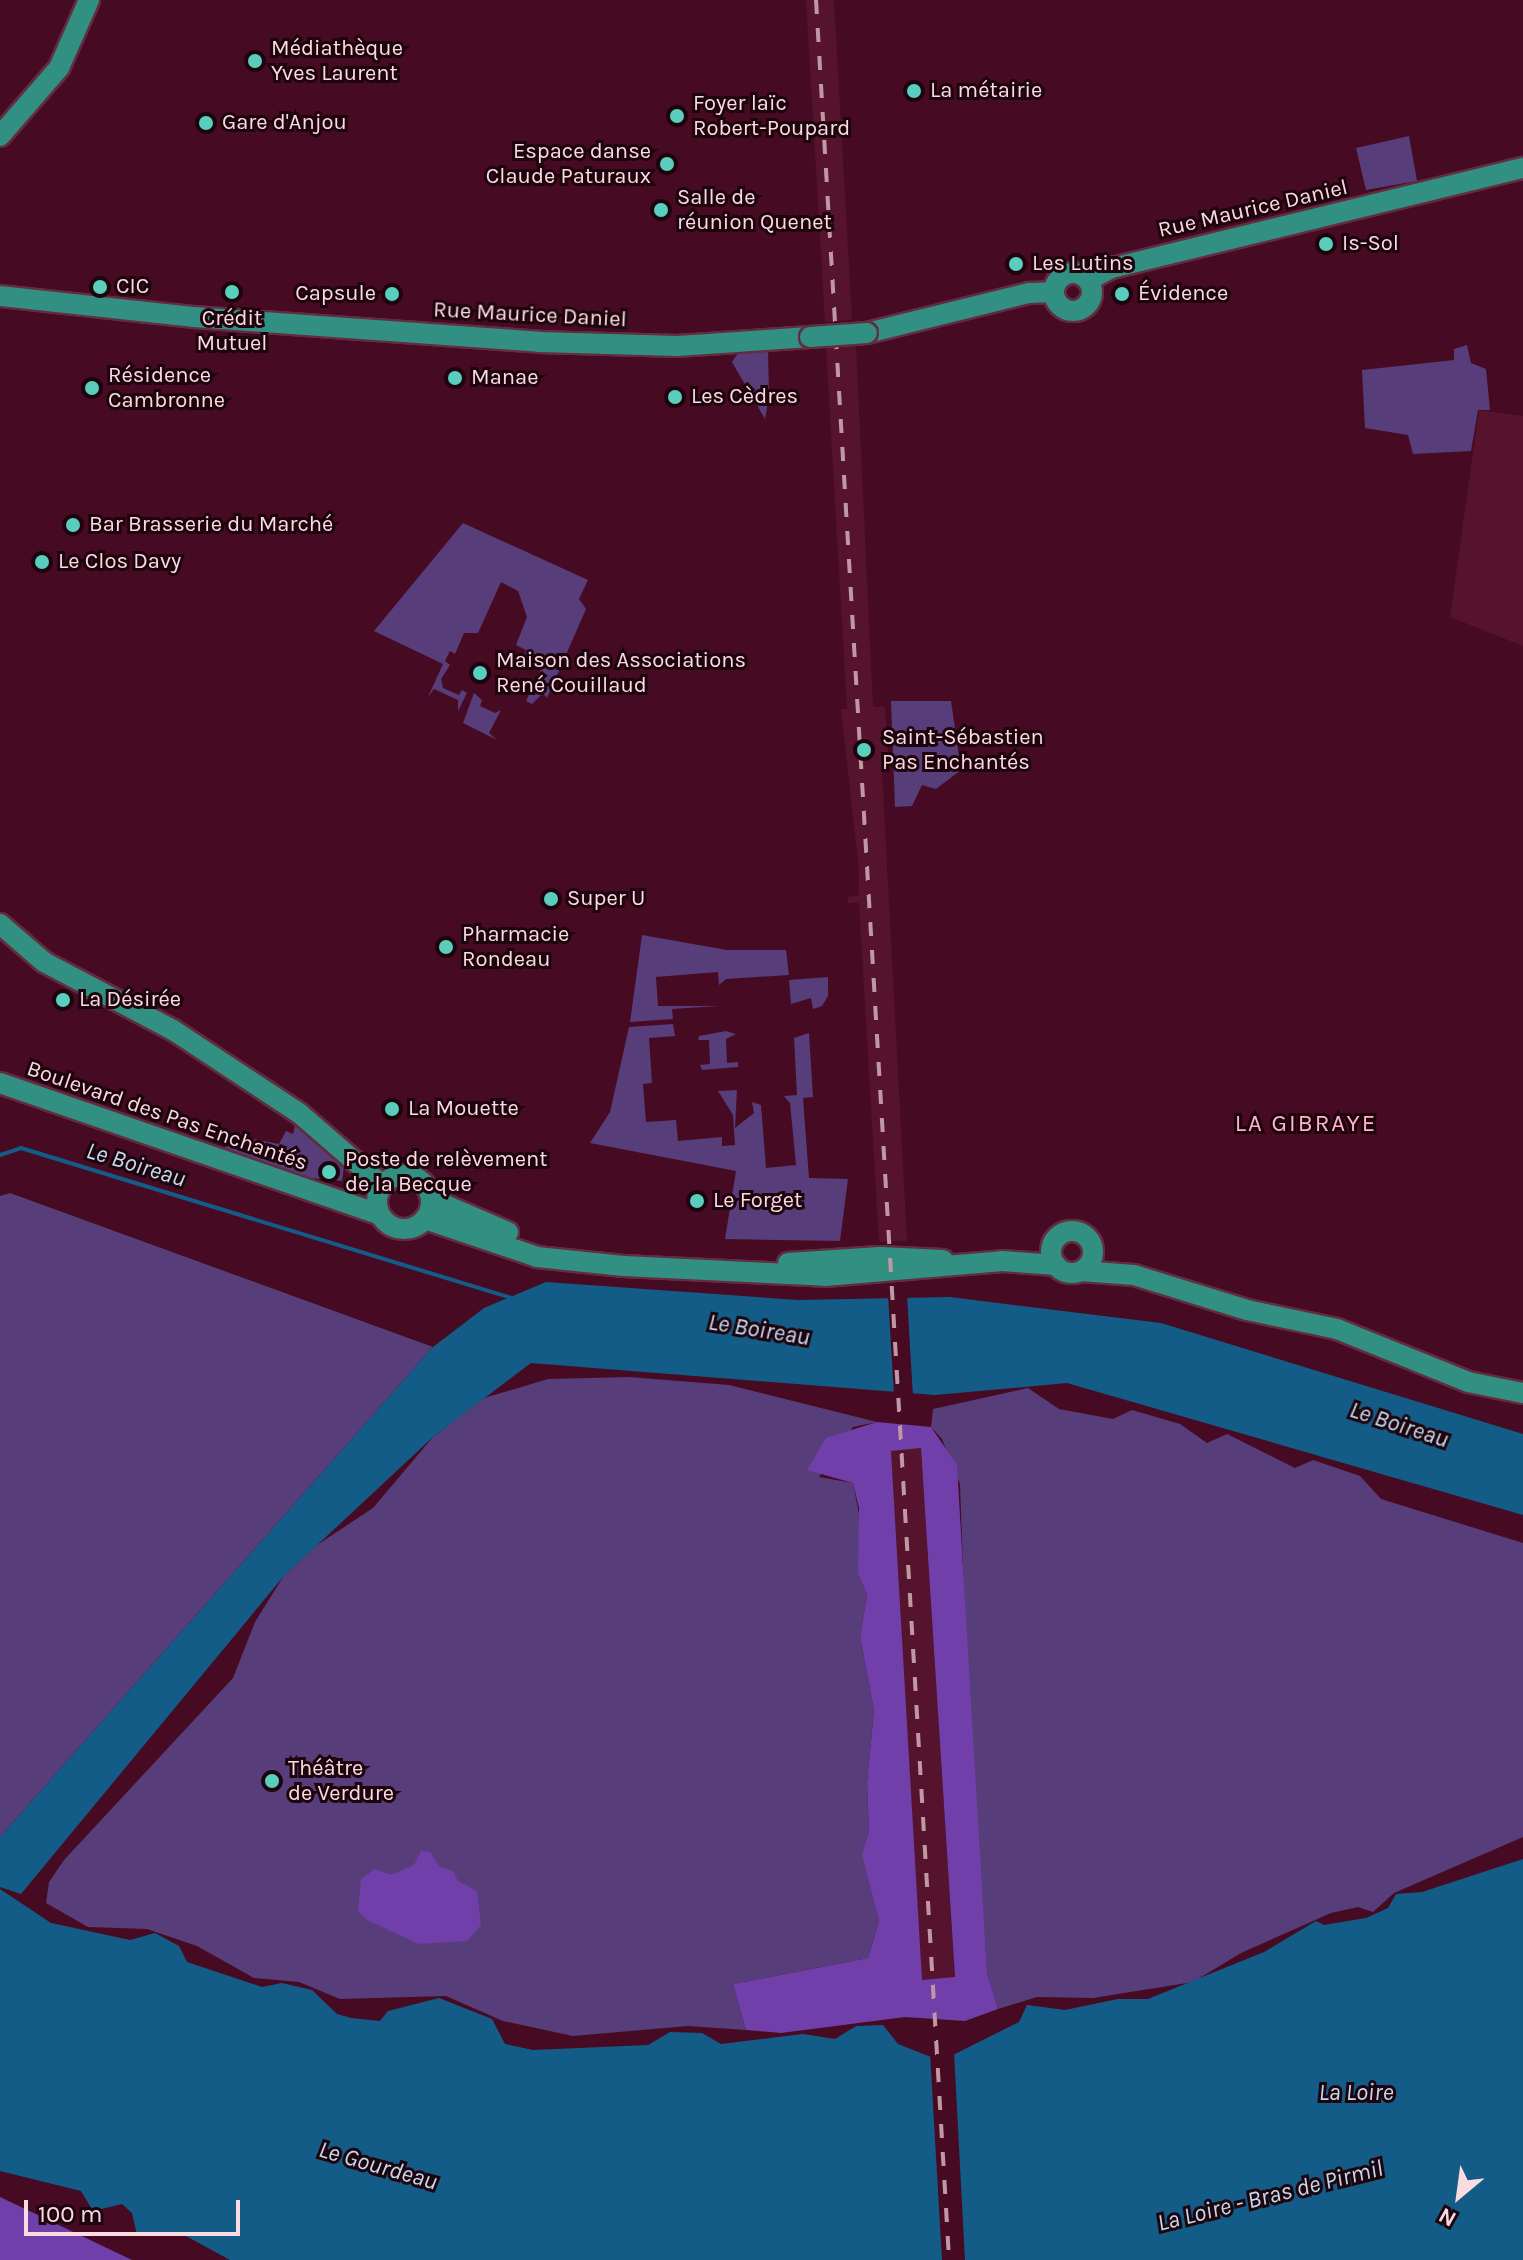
<!DOCTYPE html>
<meta charset="utf-8">
<style>
body{margin:0}
#map{position:relative;width:1523px;height:2260px;overflow:hidden;background:#460b22;font-family:Karla,sans-serif}
div>[style]{position:absolute}
.built>*{inset:0;background:#55132d}
.green>*{inset:0;background:#573d79}
.forest>*{inset:0;background:#713fa9}
.water>*{inset:0;background:#145c88}
.pier>*{inset:0;background:#460b22}
.stream>*{height:4px;margin:-2px;padding:0 2px;transform-origin:2px;border-radius:2px;background:#145c88}
.roads{filter:drop-shadow(2px 0 #632c41) drop-shadow(-2px 0 #632c41) drop-shadow(0 2px #632c41) drop-shadow(0 -2px #632c41)}
.secondary>*{height:20px;margin:-10px;padding:0 10px;transform-origin:10px;border-radius:10px;background:#329082}
.secondary>.ring{margin:-10px;padding:0;box-sizing:content-box;background:none;border:20px solid #329082;border-radius:50%}
.rail>*{height:4px;margin-top:-2px;transform-origin:0;background:repeating-linear-gradient(90deg,#c098a4 0 14px,transparent 0 28px)}
.bridges{filter:drop-shadow(2px 0 #632c41) drop-shadow(-2px 0 #632c41) drop-shadow(0 2px #632c41) drop-shadow(0 -2px #632c41)}
.secondary-bridge>*{height:20px;margin:-10px;padding:0 10px;transform-origin:10px;border-radius:10px;background:#329082}
.dots>*{width:22px;height:22px;translate:-50% -50%;box-sizing:border-box;border:4px solid #1e050d;border-radius:50%}
span{translate:-50% -50%;white-space:nowrap;text-align:center;line-height:1.15;-webkit-text-stroke:6px #1e050d;paint-order:stroke}
.poi-label{font-size:22px;color:#fadbe2}
.left{translate:0 -50%;text-align:left}
.right{translate:-100% -50%;text-align:right}
.street-label{font-size:22px;color:#fadbe2}
.neighbourhood-label{font-size:24px;color:#feb3c6;letter-spacing:2px}
.water-label{font-size:24px;color:#c2dbef;font-style:italic}
.north{position:absolute;left:1419px;top:2156px;width:80px;height:80px;-webkit-text-stroke:6px #1e050d;paint-order:stroke;rotate:209deg;font-size:22px;font-weight:700;line-height:32px;text-align:center;color:#fadbe2}
.north::after{content:'';display:block;margin:auto;width:28px;height:36px;background:#fadbe2;clip-path:polygon(50% 0,100% 100%,50% 72%,0 100%)}
.scale{position:absolute;left:24px;top:2200px;width:216px;height:36px;box-sizing:border-box;border:4px solid #fadbe2;border-top:0;padding-left:10px;font-size:24px;line-height:28px;white-space:nowrap;color:#fadbe2;-webkit-text-stroke:6px #1e050d;paint-order:stroke}
</style>
<div id="map">
<div class="built">
<i style="clip-path:polygon(806px 0,834px 0,852px 320px,825px 322px)"></i>
<i style="clip-path:polygon(856px 346px,873px 707px,885px 707px,888px 752px,881px 753px,907px 1241px,879px 1242px,859px 903px,848px 903px,848px 897px,859px 895px,859px 870px,841px 709px,847px 709px,826px 347px)"></i>
<i style="clip-path:polygon(1479px 410px,1523px 416px,1523px 646px,1450px 617px)"></i>
<i style="clip-path:polygon(921px 1448px,955px 1978px,921px 1980px,891px 1450px)"></i>
</div>
<div class="green">
<i style="clip-path:polygon(1409px 136px,1417px 181px,1366px 190px,1356px 148px)"></i>
<i style="clip-path:polygon(1467px 345px,1471px 363px,1486px 369px,1490px 410px,1478px 410px,1471px 451px,1413px 454px,1408px 435px,1365px 428px,1362px 370px,1454px 360px,1454px 349px)"></i>
<i style="clip-path:polygon(768px 348px,769px 396px,765px 419px,732px 362px,740px 350px)"></i>
<i style="clip-path:polygon(463px 523px,588px 580px,579px 599px,586px 609px,547px 698px,543px 693px,532px 704px,526px 701px,544px 663px,524px 656px,526px 650px,516px 645px,527px 617px,518px 591px,501px 582px,478px 633px,464px 633px,455px 654px,450px 651px,445px 661px,450px 665px,441px 679px,443px 688px,459px 695px,462px 690px,467px 693px,458px 711px,458px 700px,434px 689px,428px 697px,443px 664px,374px 631px)"></i>
<i style="clip-path:polygon(474px 693px,482px 700px,480px 706px,495px 713px,501px 710px,489px 733px,497px 740px,463px 723px)"></i>
<i style="clip-path:polygon(891px 701px,951px 701px,961px 770px,936px 789px,922px 785px,912px 806px,895px 807px)"></i>
<i style="clip-path:polygon(642px 935px,727px 950px,786px 950px,789px 975px,726px 979px,719px 985px,718px 972px,656px 977px,658px 1006px,719px 1006px,672px 1009px,673px 1019px,630px 1022px)"></i>
<i style="clip-path:polygon(828px 977px,828px 996px,822px 1006px,813px 1009px,811px 998px,791px 1004px,789px 980px)"></i>
<i style="clip-path:polygon(673px 1024px,675px 1036px,649px 1038px,652px 1083px,643px 1084px,646px 1122px,676px 1120px,678px 1141px,722px 1137px,722px 1146px,735px 1145px,733px 1115px,718px 1091px,737px 1090px,735px 1128px,754px 1113px,752px 1102px,761px 1105px,766px 1168px,796px 1165px,790px 1103px,784px 1096px,797px 1095px,794px 1038px,809px 1033px,813px 1097px,803px 1098px,809px 1178px,848px 1179px,840px 1241px,725px 1239px,736px 1171px,590px 1143px,610px 1112px,629px 1027px)"></i>
<i style="clip-path:polygon(726px 1031px,736px 1034px,726px 1039px,727px 1063px,738px 1062px,738px 1067px,702px 1070px,700px 1065px,710px 1064px,709px 1040px,698px 1040px,699px 1036px)"></i>
<i style="clip-path:polygon(296px 1121px,345px 1160px,342px 1181px,300px 1177px,225px 1149px,229px 1134px,279px 1144px,286px 1131px,293px 1134px)"></i>
<i style="clip-path:polygon(10px 1193px,433px 1347px,0 1837px,0 1196px)"></i>
<i style="clip-path:polygon(629px 1377px,729px 1385px,877px 1422px,853px 1427px,819px 1477px,853px 1483px,863px 1535px,858px 1574px,867px 1595px,860px 1637px,874px 1710px,867px 1783px,869px 1832px,863px 1854px,879px 1921px,868px 1958px,733px 1984px,746px 2030px,688px 2026px,573px 2036px,503px 2021px,446px 1996px,340px 1999px,299px 1982px,254px 1978px,197px 1946px,147px 1929px,88px 1927px,46px 1903px,49px 1882px,64px 1860px,233px 1678px,255px 1622px,283px 1577px,317px 1545px,373px 1508px,433px 1437px,484px 1398px,548px 1379px)"></i>
<i style="clip-path:polygon(1028px 1388px,1059px 1409px,1113px 1419px,1132px 1410px,1180px 1424px,1207px 1443px,1227px 1434px,1295px 1468px,1313px 1460px,1360px 1476px,1381px 1499px,1523px 1543px,1523px 1837px,1394px 1893px,1373px 1912px,1358px 1907px,1331px 1913px,1241px 1953px,1193px 1982px,1093px 1998px,1037px 1997px,998px 2009px,987px 1973px,968px 1704px,960px 1484px,942px 1439px,931px 1427px,933px 1409px)"></i>
</div>
<div class="forest">
<i style="clip-path:polygon(evenodd,877px 1422px,931px 1427px,957px 1465px,987px 1973px,998px 2009px,965px 2021px,905px 2017px,781px 2033px,746px 2030px,733px 1984px,868px 1958px,879px 1921px,862px 1854px,869px 1832px,867px 1783px,874px 1710px,860px 1637px,867px 1595px,858px 1574px,859px 1508px,853px 1483px,807px 1470px,826px 1438px,877px 1422px,921px 1448px,955px 1977px,922px 1980px,891px 1451px,921px 1448px)"></i>
<i style="clip-path:polygon(421px 1851px,430px 1852px,440px 1867px,453px 1871px,458px 1881px,477px 1891px,481px 1925px,467px 1941px,419px 1944px,367px 1920px,358px 1911px,361px 1879px,375px 1869px,391px 1875px,414px 1865px)"></i>
<i style="clip-path:polygon(0 2197px,132px 2260px,0 2260px)"></i>
</div>
<div class="water">
<i style="clip-path:polygon(546px 1282px,798px 1300px,950px 1297px,1161px 1323px,1523px 1434px,1523px 1515px,1067px 1383px,935px 1395px,531px 1363px,433px 1437px,283px 1577px,21px 1894px,0 1887px,0 1837px,433px 1347px,484px 1308px)"></i>
<i style="clip-path:polygon(1523px 1859px,1523px 2260px,230px 2260px,186px 2236px,137px 2235px,132px 2213px,122px 2204px,93px 2211px,81px 2191px,0 2171px,0 1889px,51px 1923px,130px 1940px,155px 1933px,179px 1946px,187px 1962px,262px 1987px,282px 1983px,312px 1990px,337px 2014px,351px 2018px,380px 2021px,388px 2011px,439px 1998px,492px 2019px,505px 2044px,533px 2050px,648px 2045px,670px 2032px,702px 2033px,721px 2044px,803px 2034px,835px 2039px,856px 2026px,883px 2025px,898px 2044px,941px 2061px,1019px 2022px,1027px 2005px,1065px 2010px,1118px 1999px,1148px 1999px,1264px 1952px,1316px 1921px,1324px 1925px,1366px 1918px,1388px 1908px,1396px 1894px,1422px 1892px)"></i>
</div>
<div class="pier">
<i style="clip-path:polygon(907px 1294px,913px 1397px,894px 1396px,888px 1295px)"></i>
<i style="clip-path:polygon(954px 2052px,965px 2260px,942px 2260px,930px 2053px,941px 2057px)"></i>
</div>
<div class="stream">
<i style="left:0;top:1155px;width:22px;rotate:-18deg"></i>
<i style="left:21px;top:1148px;width:517px;rotate:17deg"></i>
</div>
<div class="roads">
<div class="secondary">
<i style="left:0;top:136px;width:90px;rotate:-49.1deg"></i>
<i style="left:59px;top:68px;width:74px;rotate:-66.2deg"></i>
<i class="ring" style="left:1054px;top:273px;width:18px;height:18px"></i>
<i style="left:1089px;top:280px;width:26px;rotate:-28deg"></i>
<i style="left:1112px;top:268px;width:423px;rotate:-13.7deg"></i>
<i style="left:0;top:296px;width:195px;rotate:6.2deg"></i>
<i style="left:194px;top:317px;width:346px;rotate:4.1deg"></i>
<i style="left:539px;top:342px;width:139px;rotate:1.6deg"></i>
<i style="left:678px;top:346px;width:132px;rotate:-3.9deg"></i>
<i style="left:867px;top:333px;width:167px;rotate:-13.9deg"></i>
<i style="left:1029px;top:293px;width:25px;rotate:-2deg"></i>
<i style="left:0;top:924px;width:58px;rotate:40.8deg"></i>
<i style="left:44px;top:962px;width:146px;rotate:27.8deg"></i>
<i style="left:173px;top:1030px;width:151px;rotate:33.4deg"></i>
<i style="left:299px;top:1113px;width:110px;rotate:40.9deg"></i>
<i style="left:0;top:1083px;width:401px;rotate:19.1deg"></i>
<i class="ring" style="left:377px;top:1175px;width:34px;height:34px"></i>
<i style="left:431px;top:1199px;width:84px;rotate:23.2deg"></i>
<i style="left:425px;top:1219px;width:118px;rotate:18.7deg"></i>
<i style="left:537px;top:1257px;width:87px;rotate:5.9deg"></i>
<i style="left:624px;top:1266px;width:201px;rotate:2.8deg"></i>
<i style="left:825px;top:1276px;width:178px;rotate:-4.8deg"></i>
<i style="left:1002px;top:1261px;width:54px;rotate:4.2deg"></i>
<i class="ring" style="left:1051px;top:1231px;width:22px;height:22px"></i>
<i style="left:788px;top:1263px;width:92px;rotate:-3.7deg"></i>
<i style="left:880px;top:1257px;width:63px;rotate:2.7deg"></i>
<i style="left:1081px;top:1271px;width:53px;rotate:4.3deg"></i>
<i style="left:1134px;top:1275px;width:118px;rotate:17.2deg"></i>
<i style="left:1247px;top:1310px;width:92px;rotate:11.9deg"></i>
<i style="left:1337px;top:1329px;width:141px;rotate:22deg"></i>
<i style="left:1468px;top:1382px;width:56px;rotate:11.3deg"></i>
</div>
</div>
<div class="rail">
<i style="left:816px;top:0;width:2264px;rotate:86.63deg"></i>
</div>
<div class="bridges">
<div class="secondary-bridge">
<i style="left:810px;top:337px;width:57px;rotate:-4deg"></i>
</div>
</div>
<div class="dots">
<i style="left:255px;top:61px;background:#5acebd"></i>
<i style="left:914px;top:91px;background:#5acebd"></i>
<i style="left:677px;top:116px;background:#5acebd"></i>
<i style="left:206px;top:123px;background:#5acebd"></i>
<i style="left:667px;top:164px;background:#5acebd"></i>
<i style="left:661px;top:210px;background:#5acebd"></i>
<i style="left:1326px;top:244px;background:#5acebd"></i>
<i style="left:1016px;top:264px;background:#5acebd"></i>
<i style="left:100px;top:287px;background:#5acebd"></i>
<i style="left:232px;top:292px;background:#5acebd"></i>
<i style="left:392px;top:294px;background:#5acebd"></i>
<i style="left:1122px;top:294px;background:#5acebd"></i>
<i style="left:455px;top:378px;background:#5acebd"></i>
<i style="left:92px;top:388px;background:#5acebd"></i>
<i style="left:675px;top:397px;background:#5acebd"></i>
<i style="left:73px;top:525px;background:#5acebd"></i>
<i style="left:42px;top:562px;background:#5acebd"></i>
<i style="left:480px;top:673px;background:#5acebd"></i>
<i style="left:864px;top:750px;background:#5acebd"></i>
<i style="left:551px;top:899px;background:#5acebd"></i>
<i style="left:446px;top:947px;background:#5acebd"></i>
<i style="left:63px;top:1000px;background:#5acebd"></i>
<i style="left:392px;top:1109px;background:#5acebd"></i>
<i style="left:329px;top:1172px;background:#5acebd"></i>
<i style="left:697px;top:1201px;background:#5acebd"></i>
<i style="left:272px;top:1781px;background:#5acebd"></i>
</div>
<div class="poi-label">
<span class="left" style="left:271px;top:61px">Médiathèque<br>Yves Laurent</span>
<span class="left" style="left:930px;top:91px">La métairie</span>
<span class="left" style="left:693px;top:116px">Foyer laïc<br>Robert-Poupard</span>
<span class="left" style="left:222px;top:123px">Gare d'Anjou</span>
<span class="right" style="left:651px;top:164px">Espace danse<br>Claude Paturaux</span>
<span class="left" style="left:677px;top:210px">Salle de<br>réunion Quenet</span>
<span class="left" style="left:1342px;top:244px">Is-Sol</span>
<span class="left" style="left:1032px;top:264px">Les Lutins</span>
<span class="left" style="left:116px;top:287px">CIC</span>
<span class="right" style="left:376px;top:294px">Capsule</span>
<span class="left" style="left:1138px;top:294px">Évidence</span>
<span style="left:232px;top:331px">Crédit<br>Mutuel</span>
<span class="left" style="left:108px;top:388px">Résidence<br>Cambronne</span>
<span class="left" style="left:471px;top:378px">Manae</span>
<span class="left" style="left:691px;top:397px">Les Cèdres</span>
<span class="left" style="left:89px;top:525px">Bar Brasserie du Marché</span>
<span class="left" style="left:58px;top:562px">Le Clos Davy</span>
<span class="left" style="left:496px;top:673px">Maison des Associations<br>René Couillaud</span>
<span class="left" style="left:882px;top:750px">Saint-Sébastien<br>Pas Enchantés</span>
<span class="left" style="left:567px;top:899px">Super U</span>
<span class="left" style="left:462px;top:947px">Pharmacie<br>Rondeau</span>
<span class="left" style="left:79px;top:1000px">La Désirée</span>
<span class="left" style="left:408px;top:1109px">La Mouette</span>
<span class="left" style="left:345px;top:1172px">Poste de relèvement<br>de la Becque</span>
<span class="left" style="left:713px;top:1201px">Le Forget</span>
<span class="left" style="left:288px;top:1781px">Théâtre<br>de Verdure</span>
</div>
<div class="street-label">
<span style="left:1253px;top:209px;rotate:-13deg">Rue Maurice Daniel</span>
<span style="left:530px;top:315px;rotate:3deg">Rue Maurice Daniel</span>
<span style="left:167px;top:1116px;rotate:19deg">Boulevard des Pas Enchantés</span>
</div>
<div class="neighbourhood-label">
<span style="left:1306px;top:1124px">LA GIBRAYE</span>
</div>
<div class="water-label">
<span style="left:136px;top:1165px;rotate:17deg">Le Boireau</span>
<span style="left:759px;top:1330px;rotate:9deg">Le Boireau</span>
<span style="left:1399px;top:1425px;rotate:18deg">Le Boireau</span>
<span style="left:1356px;top:2093px">La Loire</span>
<span style="left:378px;top:2166px;rotate:16deg">Le Gourdeau</span>
<span style="left:1270px;top:2196px;rotate:-14deg">La Loire - Bras de Pirmil</span>
</div>
<div class="north">N</div>
<div class="scale">100 m</div>
</div>
